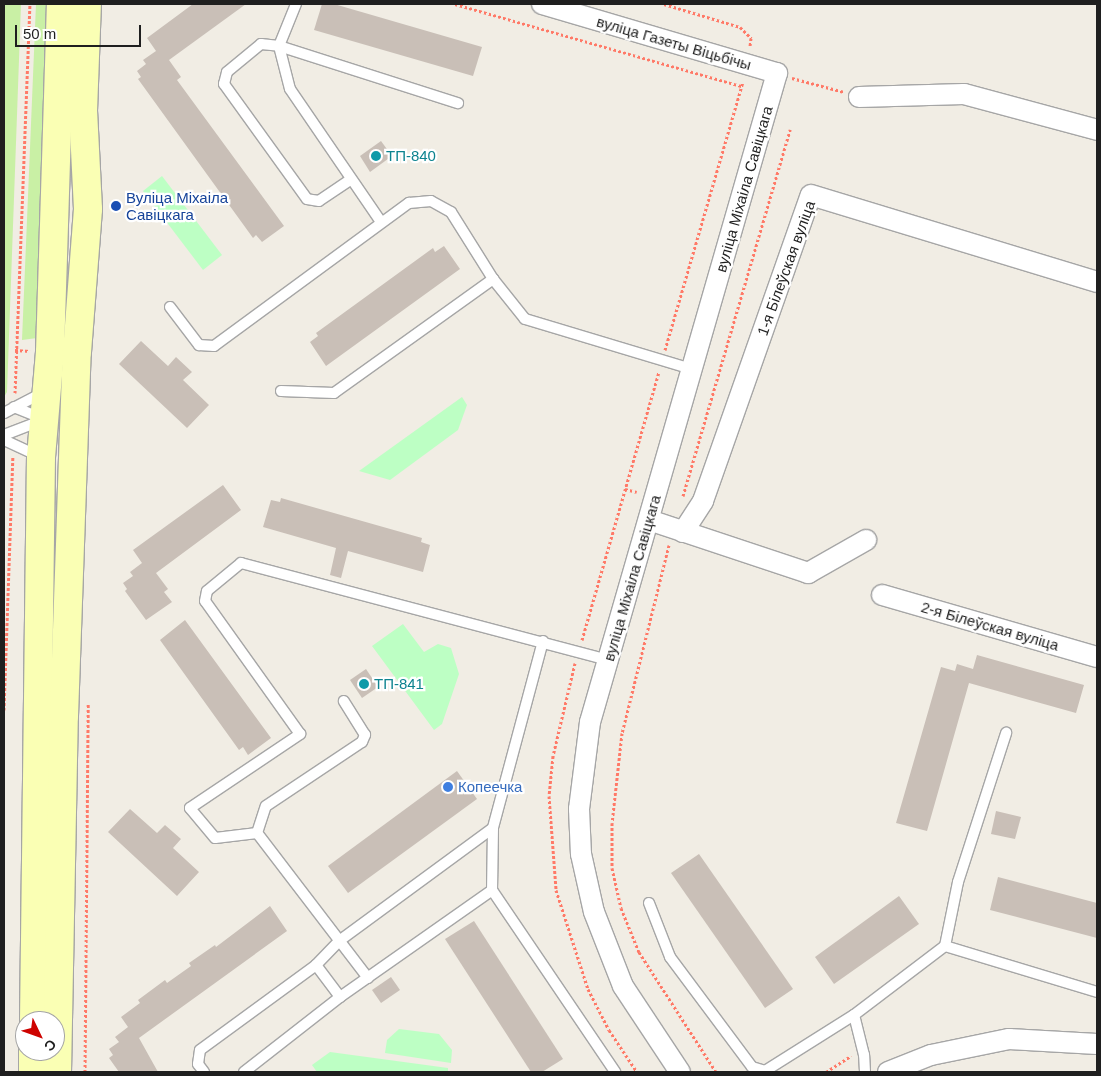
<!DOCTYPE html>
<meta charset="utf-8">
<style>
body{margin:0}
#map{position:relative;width:1101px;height:1076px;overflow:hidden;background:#f1ede4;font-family:Helvetica,sans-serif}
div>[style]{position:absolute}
.grass>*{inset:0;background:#c9f0a5}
.park>*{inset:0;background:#bdffc4}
.building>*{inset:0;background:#c9bfb7}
.path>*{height:3px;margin-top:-1.5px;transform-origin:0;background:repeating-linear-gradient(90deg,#ff7967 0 2.5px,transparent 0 5px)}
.roads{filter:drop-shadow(1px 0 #a6a6a6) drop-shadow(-1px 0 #a6a6a6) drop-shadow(0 1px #a6a6a6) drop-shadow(0 -1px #a6a6a6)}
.lane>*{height:10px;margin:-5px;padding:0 5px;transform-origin:5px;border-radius:5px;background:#fff}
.street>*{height:20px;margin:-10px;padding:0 10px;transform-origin:10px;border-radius:10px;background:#fff}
.secondary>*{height:28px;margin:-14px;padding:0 14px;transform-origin:14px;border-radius:14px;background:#faffb4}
.dots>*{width:14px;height:14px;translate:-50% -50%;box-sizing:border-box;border:2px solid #fff;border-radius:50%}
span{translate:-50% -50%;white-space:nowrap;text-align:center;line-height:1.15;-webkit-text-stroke:4.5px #fff;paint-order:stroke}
.street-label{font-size:15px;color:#1f1f1f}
.culture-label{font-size:15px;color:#0d838f}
.left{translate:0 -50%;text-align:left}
.transit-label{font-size:15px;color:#164399}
.shop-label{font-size:15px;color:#366cbe}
.frame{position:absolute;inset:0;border:5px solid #1f1f1f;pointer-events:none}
.north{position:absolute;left:15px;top:1011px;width:50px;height:50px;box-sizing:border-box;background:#fff;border:1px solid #a5a5a5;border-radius:50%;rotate:132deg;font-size:14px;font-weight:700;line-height:20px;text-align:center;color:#1f1f1f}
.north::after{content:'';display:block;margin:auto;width:18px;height:22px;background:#ce0300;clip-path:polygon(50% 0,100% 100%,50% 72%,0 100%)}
.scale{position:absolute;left:15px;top:25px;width:126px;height:22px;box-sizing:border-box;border:2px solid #1f1f1f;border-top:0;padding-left:6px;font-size:15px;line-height:18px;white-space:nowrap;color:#1f1f1f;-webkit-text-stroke:4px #fff;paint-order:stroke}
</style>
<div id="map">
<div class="grass">
<i style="clip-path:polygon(4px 4px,21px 4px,7px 392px,4px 397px)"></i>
<i style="clip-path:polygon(36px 4px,54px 4px,37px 338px,22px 340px)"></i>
</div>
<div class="park">
<i style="clip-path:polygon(162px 176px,222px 255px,203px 270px,143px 191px)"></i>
<i style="clip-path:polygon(462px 397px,467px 405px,458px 430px,390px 480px,359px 471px)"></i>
<i style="clip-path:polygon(403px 624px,424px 652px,438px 644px,451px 648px,459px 674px,442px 724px,434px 730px,372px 646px)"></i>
<i style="clip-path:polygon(399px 1029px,439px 1034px,452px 1050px,451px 1063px,385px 1053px,387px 1040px)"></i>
<i style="clip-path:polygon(330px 1052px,448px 1068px,448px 1072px,317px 1072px,312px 1065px)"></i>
</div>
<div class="building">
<i style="clip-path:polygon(193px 4px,246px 4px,169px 60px,181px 77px,177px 80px,284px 226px,262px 242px,256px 235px,253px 238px,138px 79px,141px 77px,137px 71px,146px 64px,143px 60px,156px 51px,147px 38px)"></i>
<i style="clip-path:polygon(322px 4px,334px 4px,482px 47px,473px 76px,314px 30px)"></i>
<i style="clip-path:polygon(381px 141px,392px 156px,370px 172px,360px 156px)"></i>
<i style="clip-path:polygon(444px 246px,460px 269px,326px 366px,310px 342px,318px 336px,316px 333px,433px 248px,435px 252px)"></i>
<i style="clip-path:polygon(141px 341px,168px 366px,176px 357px,192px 372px,183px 380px,209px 405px,187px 428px,119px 364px)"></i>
<i style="clip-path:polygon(223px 485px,241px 510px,156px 573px,168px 589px,164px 592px,172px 602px,146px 620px,125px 591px,127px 589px,123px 583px,133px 576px,130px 572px,142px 563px,133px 550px)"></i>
<i style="clip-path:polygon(281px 498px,422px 538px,421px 542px,430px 545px,423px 572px,348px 551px,341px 578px,330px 575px,336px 548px,263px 527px,271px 500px,280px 502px)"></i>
<i style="clip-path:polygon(185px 620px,271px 738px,248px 755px,243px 747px,239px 750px,160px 640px)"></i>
<i style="clip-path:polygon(977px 655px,1084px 685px,1076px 713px,969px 683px,927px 831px,896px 823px,941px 667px,955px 671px,957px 664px,973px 669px)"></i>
<i style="clip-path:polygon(366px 669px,378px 687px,362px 698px,350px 680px)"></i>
<i style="clip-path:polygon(457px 771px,477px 799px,348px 893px,328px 866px)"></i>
<i style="clip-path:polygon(130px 809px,157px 833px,165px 825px,181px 839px,173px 848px,199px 872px,177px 896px,108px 832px)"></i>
<i style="clip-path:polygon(996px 811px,1021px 817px,1015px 839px,991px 834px)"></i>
<i style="clip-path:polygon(699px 854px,793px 989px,765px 1008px,671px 873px)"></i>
<i style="clip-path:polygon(998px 877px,1097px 903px,1097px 938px,990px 910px)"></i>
<i style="clip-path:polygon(899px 896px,919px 924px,834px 984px,815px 957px)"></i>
<i style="clip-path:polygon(270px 906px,287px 931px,139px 1038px,158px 1072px,119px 1072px,109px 1058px,113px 1055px,109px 1049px,119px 1042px,115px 1037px,128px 1027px,121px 1017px,140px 1003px,138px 1000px,165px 980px,167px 983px,191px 966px,189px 963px,215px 945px,216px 947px)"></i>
<i style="clip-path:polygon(474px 921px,563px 1059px,542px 1072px,531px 1072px,445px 939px)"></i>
<i style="clip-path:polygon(391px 977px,400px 990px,381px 1003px,372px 990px)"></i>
</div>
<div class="path">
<i style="left:455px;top:4px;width:298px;rotate:16deg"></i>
<i style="left:664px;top:4px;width:79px;rotate:16.8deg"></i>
<i style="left:740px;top:27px;width:16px;rotate:45deg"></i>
<i style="left:751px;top:38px;width:8px;rotate:97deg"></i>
<i style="left:792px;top:78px;width:54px;rotate:15.1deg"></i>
<i style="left:15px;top:350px;width:15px;rotate:4deg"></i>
<i style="left:665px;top:350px;width:279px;rotate:-73.8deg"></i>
<i style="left:15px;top:393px;width:389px;rotate:-87.8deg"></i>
<i style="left:625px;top:489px;width:12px;rotate:14deg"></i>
<i style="left:683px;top:496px;width:382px;rotate:-73.7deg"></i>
<i style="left:669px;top:545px;width:194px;rotate:104deg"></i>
<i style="left:622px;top:733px;width:91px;rotate:96.3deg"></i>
<i style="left:612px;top:823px;width:45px;rotate:90deg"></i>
<i style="left:612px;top:868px;width:41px;rotate:77.3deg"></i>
<i style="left:621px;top:908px;width:48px;rotate:67.8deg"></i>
<i style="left:639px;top:952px;width:143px;rotate:57.3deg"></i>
<i style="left:582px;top:640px;width:279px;rotate:-74deg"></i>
<i style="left:575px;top:663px;width:96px;rotate:103.3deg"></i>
<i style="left:553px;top:756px;width:40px;rotate:95.7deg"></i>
<i style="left:549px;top:796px;width:94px;rotate:85.7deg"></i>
<i style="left:556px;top:890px;width:104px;rotate:72.1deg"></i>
<i style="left:588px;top:989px;width:46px;rotate:62.9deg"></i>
<i style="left:609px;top:1030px;width:50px;rotate:56.3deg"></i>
<i style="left:4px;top:710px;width:254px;rotate:-88deg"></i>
<i style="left:85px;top:1072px;width:368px;rotate:-89.5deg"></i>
<i style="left:826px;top:1072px;width:30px;rotate:-33deg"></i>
</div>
<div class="roads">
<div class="lane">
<i style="left:296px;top:4px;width:45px;rotate:112deg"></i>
<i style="left:279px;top:46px;width:44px;rotate:75.7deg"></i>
<i style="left:290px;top:89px;width:161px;rotate:55.6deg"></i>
<i style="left:350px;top:180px;width:37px;rotate:146deg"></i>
<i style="left:319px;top:201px;width:12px;rotate:-171deg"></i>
<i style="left:307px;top:199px;width:142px;rotate:-125.8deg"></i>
<i style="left:224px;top:84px;width:12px;rotate:-76deg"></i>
<i style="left:227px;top:72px;width:44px;rotate:-39.5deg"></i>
<i style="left:261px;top:44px;width:18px;rotate:6deg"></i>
<i style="left:279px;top:46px;width:188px;rotate:17.7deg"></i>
<i style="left:170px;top:307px;width:48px;rotate:52.7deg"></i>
<i style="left:199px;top:345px;width:15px;rotate:4deg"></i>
<i style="left:214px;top:346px;width:242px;rotate:-36.3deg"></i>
<i style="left:409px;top:203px;width:22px;rotate:-5deg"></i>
<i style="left:431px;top:201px;width:23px;rotate:29deg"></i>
<i style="left:451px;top:212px;width:79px;rotate:57.9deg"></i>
<i style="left:281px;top:391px;width:53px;rotate:2.2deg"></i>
<i style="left:334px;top:393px;width:196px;rotate:-35.6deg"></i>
<i style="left:493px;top:279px;width:51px;rotate:51.3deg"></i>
<i style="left:525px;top:319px;width:174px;rotate:16.7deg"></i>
<i style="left:14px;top:407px;width:31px;rotate:22deg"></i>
<i style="left:4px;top:413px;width:45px;rotate:-27.7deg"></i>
<i style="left:4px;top:435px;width:40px;rotate:-21deg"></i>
<i style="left:4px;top:440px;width:38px;rotate:25deg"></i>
<i style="left:543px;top:641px;width:194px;rotate:105deg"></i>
<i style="left:493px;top:828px;width:62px;rotate:90.9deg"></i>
<i style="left:492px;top:890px;width:220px;rotate:55.9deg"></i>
<i style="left:257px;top:833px;width:28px;rotate:-72deg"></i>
<i style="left:266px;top:806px;width:115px;rotate:-33.7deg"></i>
<i style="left:362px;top:742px;width:8px;rotate:-67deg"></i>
<i style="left:365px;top:735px;width:40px;rotate:-122deg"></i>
<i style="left:649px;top:903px;width:58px;rotate:68.7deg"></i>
<i style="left:670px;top:957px;width:137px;rotate:53.3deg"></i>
<i style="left:752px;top:1067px;width:14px;rotate:17deg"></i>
<i style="left:765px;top:1071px;width:105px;rotate:-32.2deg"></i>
<i style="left:945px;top:946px;width:159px;rotate:16.8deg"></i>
<i style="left:316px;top:965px;width:40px;rotate:53deg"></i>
<i style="left:368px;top:978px;width:183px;rotate:-127.4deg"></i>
<i style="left:257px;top:833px;width:42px;rotate:173.2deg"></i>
<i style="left:215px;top:838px;width:39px;rotate:-130deg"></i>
<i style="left:190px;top:808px;width:133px;rotate:-33.9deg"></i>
<i style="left:300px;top:734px;width:163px;rotate:-125.5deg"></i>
<i style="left:205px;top:601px;width:10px;rotate:-79deg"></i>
<i style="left:207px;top:591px;width:44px;rotate:-39.5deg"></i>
<i style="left:241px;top:563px;width:380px;rotate:14.8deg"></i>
<i style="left:204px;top:1072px;width:10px;rotate:-127deg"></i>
<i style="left:198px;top:1064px;width:14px;rotate:-82deg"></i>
<i style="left:200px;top:1050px;width:144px;rotate:-36.2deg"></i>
<i style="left:316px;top:965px;width:33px;rotate:-46deg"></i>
<i style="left:339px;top:941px;width:191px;rotate:-36.3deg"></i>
<i style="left:244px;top:1072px;width:122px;rotate:-38deg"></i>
<i style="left:340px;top:997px;width:186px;rotate:-35.1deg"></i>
<i style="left:865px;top:1072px;width:17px;rotate:-93deg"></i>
<i style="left:864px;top:1055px;width:41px;rotate:-104deg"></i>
<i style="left:854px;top:1015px;width:114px;rotate:-37.2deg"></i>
<i style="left:945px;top:946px;width:65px;rotate:-78.5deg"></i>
<i style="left:958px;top:882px;width:157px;rotate:-72.1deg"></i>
</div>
<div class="street">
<i style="left:542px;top:4px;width:245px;rotate:16.4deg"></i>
<i style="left:777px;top:73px;width:675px;rotate:106.07deg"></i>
<i style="left:590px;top:722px;width:88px;rotate:97.2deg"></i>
<i style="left:579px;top:809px;width:45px;rotate:87.5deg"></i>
<i style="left:581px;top:854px;width:59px;rotate:77.4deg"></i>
<i style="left:594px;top:912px;width:79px;rotate:68.6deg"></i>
<i style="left:623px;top:986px;width:103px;rotate:56.5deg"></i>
<i style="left:859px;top:97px;width:105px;rotate:-1.6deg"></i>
<i style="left:964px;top:94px;width:138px;rotate:15.1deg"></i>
<i style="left:649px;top:520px;width:168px;rotate:18.4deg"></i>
<i style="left:808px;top:573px;width:67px;rotate:-29.6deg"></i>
<i style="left:683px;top:532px;width:37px;rotate:-57deg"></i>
<i style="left:703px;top:501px;width:324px;rotate:-70.6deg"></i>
<i style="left:811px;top:195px;width:299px;rotate:16.9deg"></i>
<i style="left:882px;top:595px;width:224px;rotate:16.1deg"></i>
<i style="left:888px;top:1072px;width:46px;rotate:-21.6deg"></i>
<i style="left:931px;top:1055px;width:80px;rotate:-11.6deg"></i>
<i style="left:1009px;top:1039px;width:88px;rotate:3.3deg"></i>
</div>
<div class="secondary">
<i style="left:34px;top:1021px;width:564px;rotate:-89.29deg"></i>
<i style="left:41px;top:457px;width:105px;rotate:-85.1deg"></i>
<i style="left:50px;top:352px;width:348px;rotate:-88.2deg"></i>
<i style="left:33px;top:1072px;width:21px;rotate:-90deg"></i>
<i style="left:57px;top:1072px;width:356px;rotate:-88.9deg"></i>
<i style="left:64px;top:716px;width:364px;rotate:-88deg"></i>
<i style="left:77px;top:352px;width:143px;rotate:-85.6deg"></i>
<i style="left:88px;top:209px;width:98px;rotate:-92.9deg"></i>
<i style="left:83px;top:111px;width:107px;rotate:-87.9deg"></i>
</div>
</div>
<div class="dots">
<i style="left:376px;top:156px;background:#0f9aa8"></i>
<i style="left:116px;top:206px;background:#1a4fb4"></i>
<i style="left:364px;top:684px;background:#0f9aa8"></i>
<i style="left:448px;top:787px;background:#3f7fe0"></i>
</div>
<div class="street-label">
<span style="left:674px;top:43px;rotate:16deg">вуліца Газеты Віцьбічы</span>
<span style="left:744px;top:189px;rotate:-74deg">вуліца Міхаіла Савіцкага</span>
<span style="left:786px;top:268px;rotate:-70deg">1-я Білеўская вуліца</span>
<span style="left:632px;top:578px;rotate:-74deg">вуліца Міхаіла Савіцкага</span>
<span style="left:990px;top:626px;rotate:16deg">2-я Білеўская вуліца</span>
</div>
<div class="culture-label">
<span class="left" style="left:386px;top:156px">ТП-840</span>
<span class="left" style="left:374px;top:684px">ТП-841</span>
</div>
<div class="transit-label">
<span class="left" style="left:126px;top:206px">Вуліца Міхаіла<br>Савіцкага</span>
</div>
<div class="shop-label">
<span class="left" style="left:458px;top:787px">Копеечка</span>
</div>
<div class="frame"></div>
<div class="north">С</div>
<div class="scale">50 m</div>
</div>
